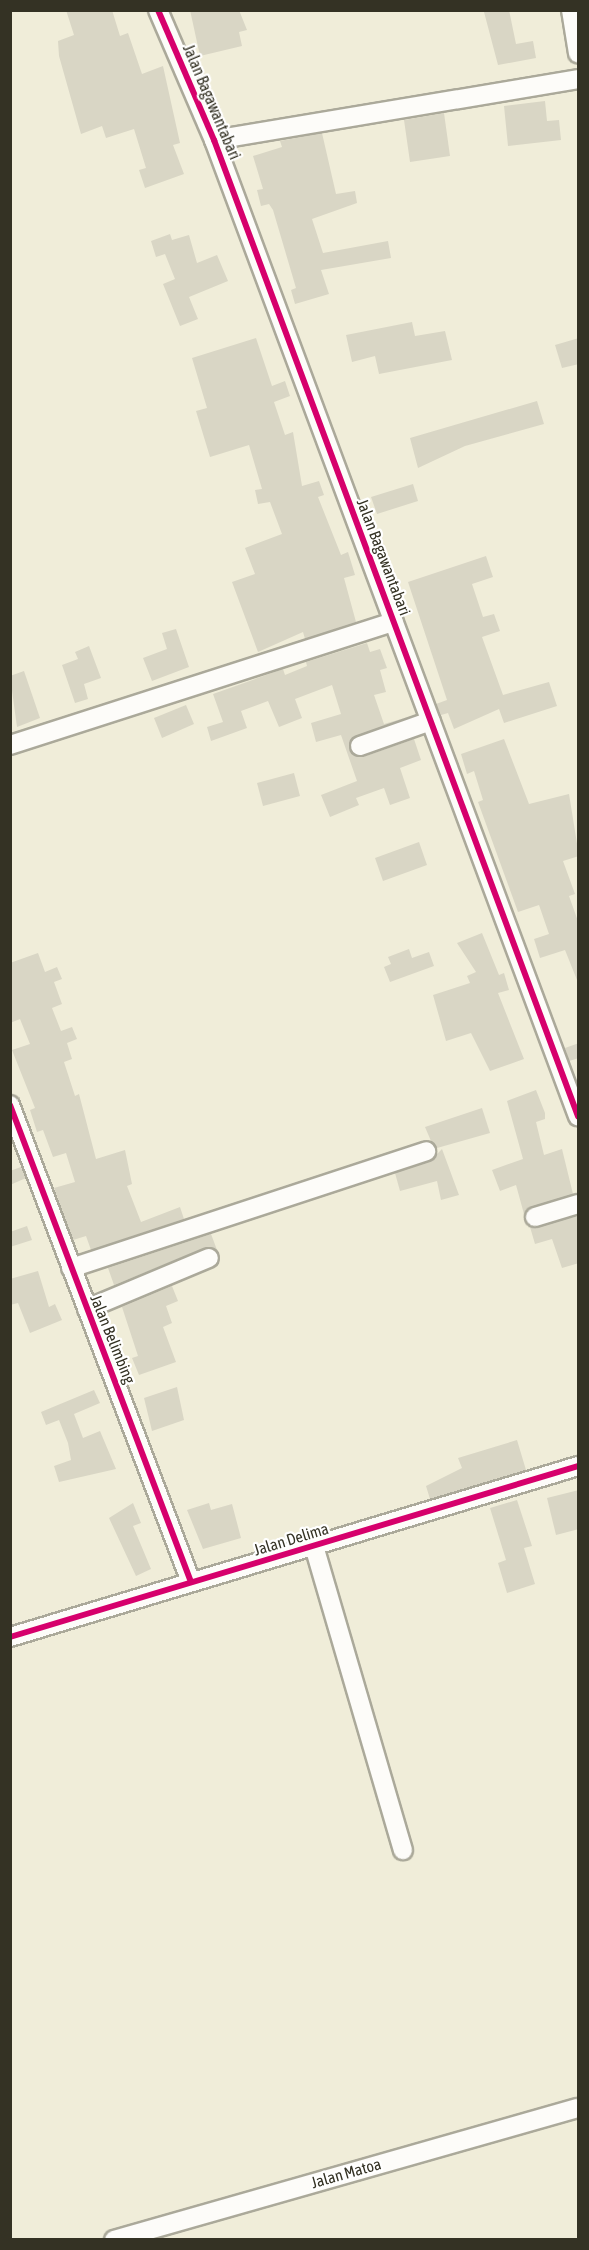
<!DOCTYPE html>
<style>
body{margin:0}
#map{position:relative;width:589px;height:2250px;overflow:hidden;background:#f0edd9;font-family:"Asap Condensed",sans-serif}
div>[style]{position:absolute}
.building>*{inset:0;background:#d9d6c5}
.roads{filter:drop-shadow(2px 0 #aba99a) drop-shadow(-2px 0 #aba99a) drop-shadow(0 2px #aba99a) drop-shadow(0 -2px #aba99a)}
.minor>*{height:18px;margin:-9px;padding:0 9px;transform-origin:9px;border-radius:9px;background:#fdfcf9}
.cycleway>*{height:6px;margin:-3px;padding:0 3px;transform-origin:3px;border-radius:3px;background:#d6006c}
span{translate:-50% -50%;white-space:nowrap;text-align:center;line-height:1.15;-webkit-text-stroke:4.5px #fff;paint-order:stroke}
.street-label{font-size:16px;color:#343224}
.frame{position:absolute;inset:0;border:12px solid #343224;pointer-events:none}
</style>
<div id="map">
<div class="building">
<i style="clip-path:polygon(66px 10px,112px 10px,120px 36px,128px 33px,142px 74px,163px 66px,180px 143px,173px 145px,184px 174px,145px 188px,139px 170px,146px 168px,134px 129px,106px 138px,102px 126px,81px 134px,59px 56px,58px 41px,74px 35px)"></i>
<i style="clip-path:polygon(190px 10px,239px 10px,247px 30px,239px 32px,242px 46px,200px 56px)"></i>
<i style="clip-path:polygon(509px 10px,516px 44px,533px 41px,536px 58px,498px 65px,484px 12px)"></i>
<i style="clip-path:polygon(545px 101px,547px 121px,559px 120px,561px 140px,508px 146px,504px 106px)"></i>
<i style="clip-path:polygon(444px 113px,450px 156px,410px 162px,404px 120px)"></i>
<i style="clip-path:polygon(322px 133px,336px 194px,355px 191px,357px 203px,312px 219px,323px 253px,388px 241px,391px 258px,321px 270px,329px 294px,295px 304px,291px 290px,296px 288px,273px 210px,269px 204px,261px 206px,257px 190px,263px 189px,253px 156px,282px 147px,280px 141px)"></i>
<i style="clip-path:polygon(170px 234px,172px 240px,189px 235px,197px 263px,217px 255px,228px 281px,189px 297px,198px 319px,180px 326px,163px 284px,175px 279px,165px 254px,156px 257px,151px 241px)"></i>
<i style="clip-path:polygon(412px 322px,415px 336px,445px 331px,452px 360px,379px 374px,375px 356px,352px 362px,346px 335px)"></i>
<i style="clip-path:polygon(256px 338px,272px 386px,285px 381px,290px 396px,274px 402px,285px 435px,293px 432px,302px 486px,319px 481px,324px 495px,318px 497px,341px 555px,348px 552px,355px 575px,344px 578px,356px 622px,305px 639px,303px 632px,258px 652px,232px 582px,255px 574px,245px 548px,282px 534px,270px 502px,258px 504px,255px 490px,262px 489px,249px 445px,210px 457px,196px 411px,207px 408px,192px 358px)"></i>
<i style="clip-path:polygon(579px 338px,579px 364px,562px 368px,555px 345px)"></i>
<i style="clip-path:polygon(537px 401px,544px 424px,465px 446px,418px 468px,410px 438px)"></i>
<i style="clip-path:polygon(413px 484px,418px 501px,377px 514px,371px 497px)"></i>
<i style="clip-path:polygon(486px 556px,493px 577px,472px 584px,483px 617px,494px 614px,500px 631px,482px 637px,503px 695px,549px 682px,557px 706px,504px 723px,499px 709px,454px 729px,448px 713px,441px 715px,436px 704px,447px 700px,408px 582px)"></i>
<i style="clip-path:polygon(176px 629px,189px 667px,152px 681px,143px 658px,167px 649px,162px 633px)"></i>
<i style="clip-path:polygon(367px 643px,370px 652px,380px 649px,387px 668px,380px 670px,386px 692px,374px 695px,384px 724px,408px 717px,356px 736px,349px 749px,363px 757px,414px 739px,421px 760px,400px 768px,410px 798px,390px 805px,384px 788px,356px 798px,359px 805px,330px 817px,321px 795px,357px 781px,341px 735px,316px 742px,311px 723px,341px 714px,332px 685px,295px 699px,302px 718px,279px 727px,268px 701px,241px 711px,247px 728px,211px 741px,207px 727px,223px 722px,213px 694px,283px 669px,285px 675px,307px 666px,306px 662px)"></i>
<i style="clip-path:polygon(89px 646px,101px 678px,84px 684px,88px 699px,75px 703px,62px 665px,78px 659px,75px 652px)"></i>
<i style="clip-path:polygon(24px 671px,40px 718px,17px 727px,10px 676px)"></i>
<i style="clip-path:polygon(186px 705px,194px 724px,162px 738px,154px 718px)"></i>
<i style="clip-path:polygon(504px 739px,529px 804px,569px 794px,579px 856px,563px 861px,575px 894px,569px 896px,579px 924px,579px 985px,565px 950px,540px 958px,534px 939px,549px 934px,539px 905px,518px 912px,478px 802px,483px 800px,474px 771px,467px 774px,461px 754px)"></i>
<i style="clip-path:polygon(294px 773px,300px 796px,263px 806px,257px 783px)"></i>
<i style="clip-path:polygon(419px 842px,427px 865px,383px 881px,375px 858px)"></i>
<i style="clip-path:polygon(482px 933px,499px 975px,504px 973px,509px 990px,498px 993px,524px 1059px,490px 1071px,471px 1033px,446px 1041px,433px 995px,470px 983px,467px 976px,476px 972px,457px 943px)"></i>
<i style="clip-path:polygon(409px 949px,412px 958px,429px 952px,434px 966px,390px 982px,384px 967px,391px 964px,388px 957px)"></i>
<i style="clip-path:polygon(38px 953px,45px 972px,57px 967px,62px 979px,54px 982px,62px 1004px,52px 1008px,61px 1031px,72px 1027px,77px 1039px,67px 1043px,72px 1059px,64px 1062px,75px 1096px,79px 1094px,96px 1159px,125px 1150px,132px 1184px,127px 1186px,141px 1222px,180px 1207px,184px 1219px,91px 1250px,86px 1236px,73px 1240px,54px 1188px,75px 1182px,66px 1153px,53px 1157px,43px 1130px,37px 1132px,30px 1110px,35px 1108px,12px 1050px,30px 1044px,20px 1019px,10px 1023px,10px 963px)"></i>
<i style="clip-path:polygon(579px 1043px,579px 1058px,569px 1061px,565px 1048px)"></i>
<i style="clip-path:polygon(536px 1090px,545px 1113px,545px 1119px,536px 1122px,544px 1155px,562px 1149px,573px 1194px,524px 1214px,516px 1185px,500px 1191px,492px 1170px,523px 1159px,507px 1101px)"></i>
<i style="clip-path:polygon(482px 1108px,490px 1133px,437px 1148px,431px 1141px,425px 1127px)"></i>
<i style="clip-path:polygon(442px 1149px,459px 1195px,441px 1200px,437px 1181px,400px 1191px,395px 1173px,430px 1161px)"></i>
<i style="clip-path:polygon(21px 1167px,26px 1178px,10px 1185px,10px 1171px)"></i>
<i style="clip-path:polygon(579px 1216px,579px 1263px,562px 1268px,552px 1239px,535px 1244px,530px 1227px)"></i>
<i style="clip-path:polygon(27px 1226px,32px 1240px,10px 1247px,10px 1232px)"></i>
<i style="clip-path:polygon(211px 1234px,217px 1250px,205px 1248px,114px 1285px,108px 1268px)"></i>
<i style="clip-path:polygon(38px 1271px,49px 1307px,55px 1304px,62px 1320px,30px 1333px,18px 1303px,10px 1305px,10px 1279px)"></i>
<i style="clip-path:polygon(172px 1286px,178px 1301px,166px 1306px,172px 1323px,163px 1327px,176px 1362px,139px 1375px,132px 1358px,138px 1356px,122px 1307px)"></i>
<i style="clip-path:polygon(177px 1387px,184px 1420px,152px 1431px,144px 1398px)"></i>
<i style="clip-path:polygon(94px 1390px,100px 1403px,74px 1414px,83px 1438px,100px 1431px,116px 1469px,59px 1482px,54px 1466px,71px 1460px,68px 1443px,59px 1420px,46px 1425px,41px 1412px)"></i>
<i style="clip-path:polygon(517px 1440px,526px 1470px,430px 1499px,426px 1486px,462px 1468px,458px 1458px)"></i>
<i style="clip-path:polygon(579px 1490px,579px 1529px,556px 1535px,547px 1498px)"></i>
<i style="clip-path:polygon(517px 1500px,532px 1546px,524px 1548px,535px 1584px,507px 1593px,498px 1563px,506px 1560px,490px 1508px)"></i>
<i style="clip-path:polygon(133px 1503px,141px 1523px,133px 1526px,151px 1569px,136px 1576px,109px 1518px)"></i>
<i style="clip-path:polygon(209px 1503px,211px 1510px,232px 1504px,241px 1538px,203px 1549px,187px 1510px)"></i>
</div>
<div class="roads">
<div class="minor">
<i style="left:158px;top:10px;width:142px;rotate:66.7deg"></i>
<i style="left:214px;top:140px;width:1042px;rotate:69.55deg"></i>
<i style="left:571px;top:10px;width:44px;rotate:80.8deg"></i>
<i style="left:214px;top:140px;width:369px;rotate:-9.5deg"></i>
<i style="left:10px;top:745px;width:403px;rotate:-17.8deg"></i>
<i style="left:360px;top:746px;width:75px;rotate:-19.4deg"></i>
<i style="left:10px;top:1105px;width:510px;rotate:69.22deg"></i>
<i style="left:535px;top:1217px;width:45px;rotate:-16.8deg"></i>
<i style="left:71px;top:1268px;width:374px;rotate:-18.2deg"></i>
<i style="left:87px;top:1309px;width:132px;rotate:-22.7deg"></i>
<i style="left:314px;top:1546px;width:317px;rotate:73.7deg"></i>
<i style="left:10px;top:1637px;width:593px;rotate:-16.75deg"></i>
<i style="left:114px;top:2240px;width:482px;rotate:-15.9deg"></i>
</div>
</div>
<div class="cycleway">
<i style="left:158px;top:10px;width:142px;rotate:66.7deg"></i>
<i style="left:214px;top:140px;width:1042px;rotate:69.55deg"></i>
<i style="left:10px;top:1105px;width:510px;rotate:69.22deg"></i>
<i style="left:10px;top:1637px;width:593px;rotate:-16.75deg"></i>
</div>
<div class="street-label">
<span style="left:212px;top:102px;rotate:67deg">Jalan Bagawantabari</span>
<span style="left:384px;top:557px;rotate:69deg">Jalan Bagawantabari</span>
<span style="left:113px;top:1339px;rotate:68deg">Jalan Belimbing</span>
<span style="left:291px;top:1539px;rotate:-17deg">Jalan Delima</span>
<span style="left:346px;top:2173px;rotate:-16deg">Jalan Matoa</span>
</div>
<div class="frame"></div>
</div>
